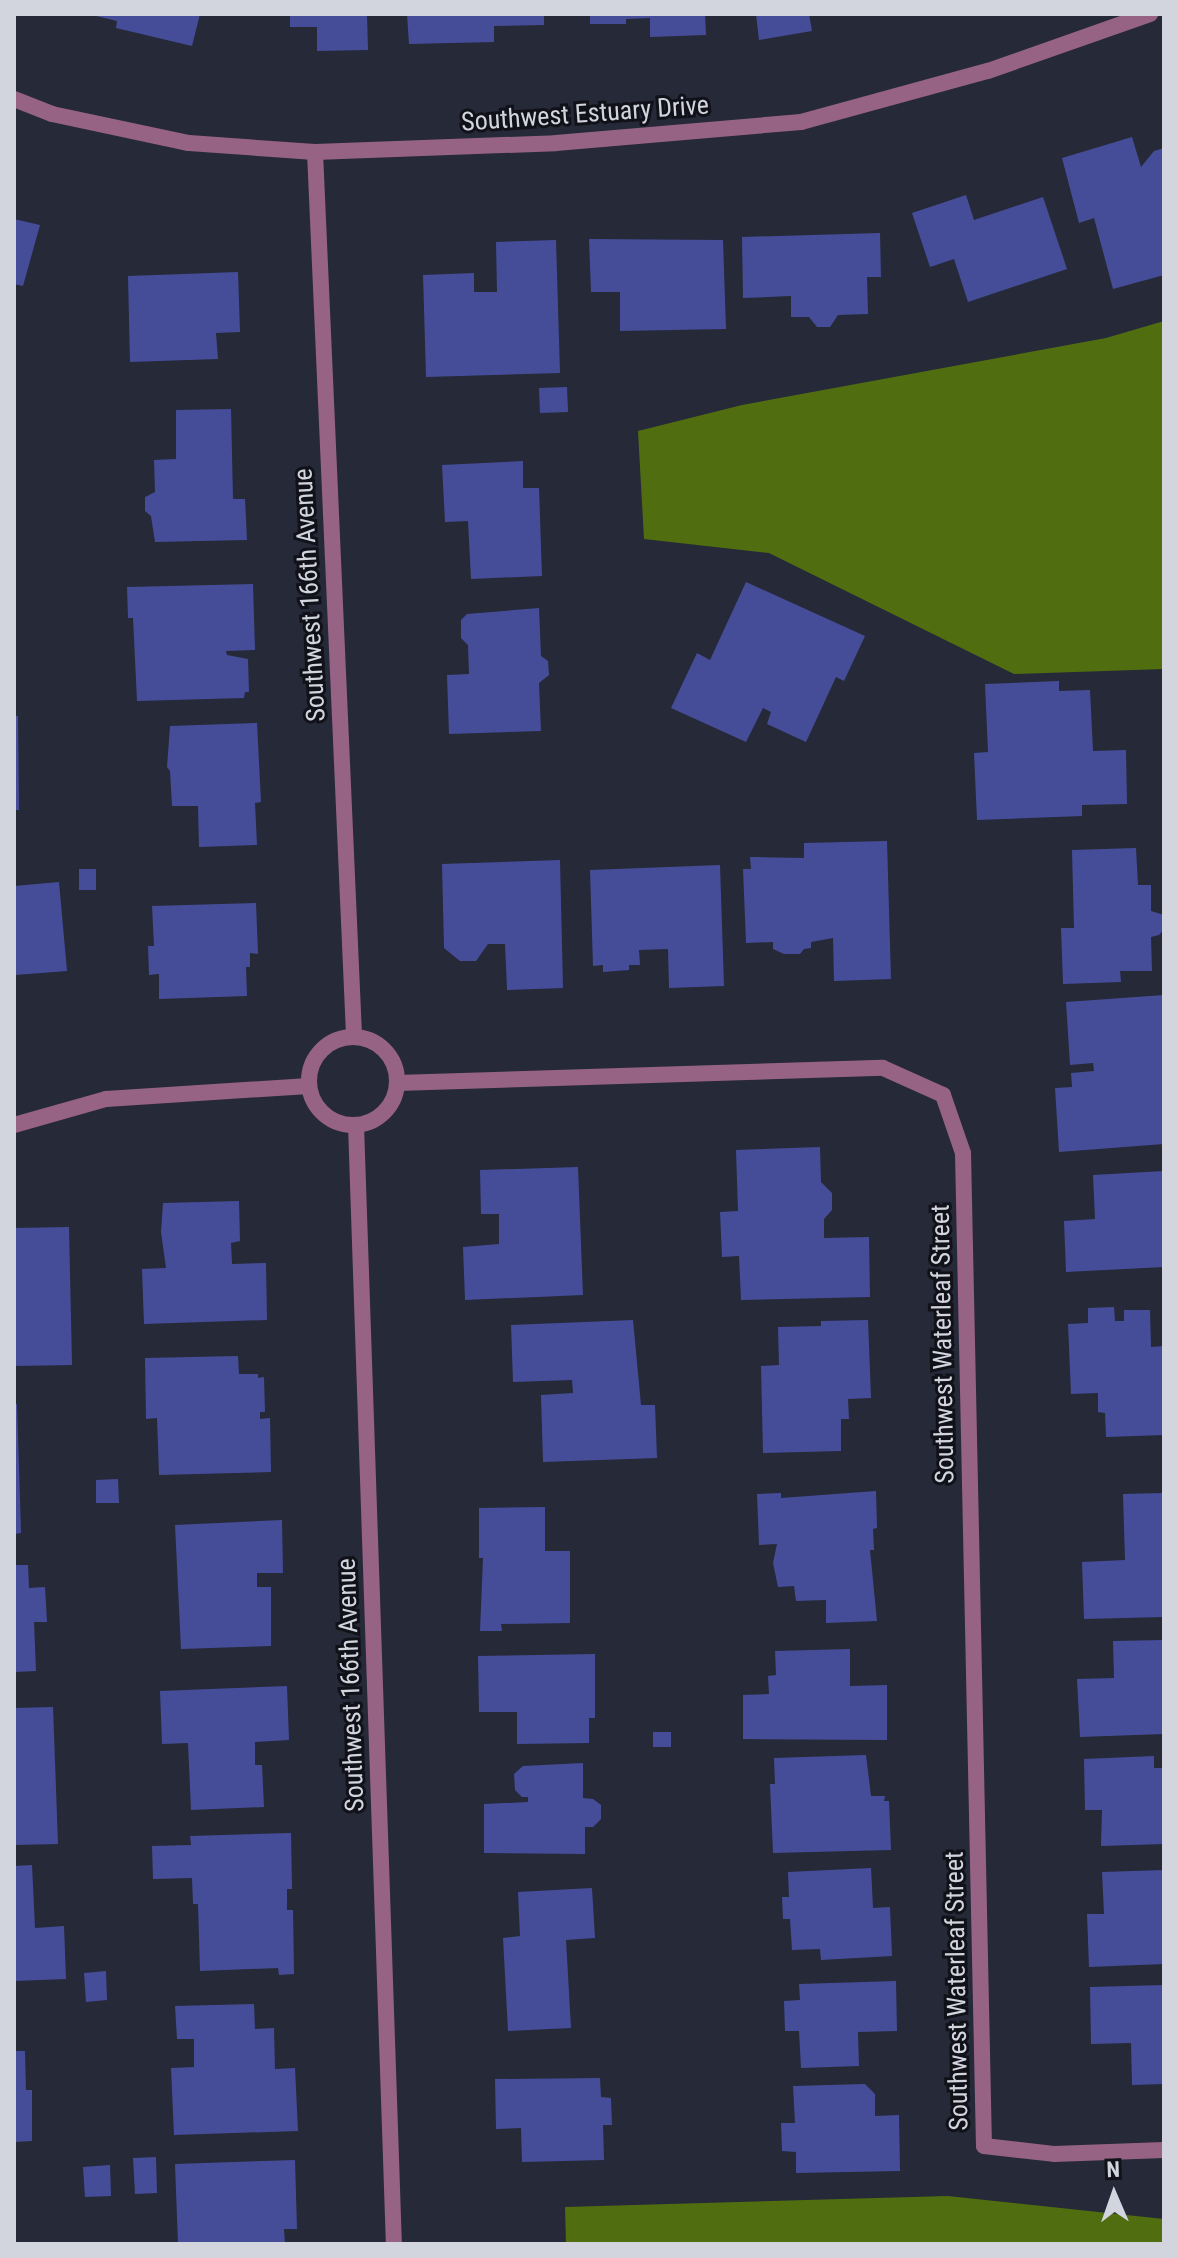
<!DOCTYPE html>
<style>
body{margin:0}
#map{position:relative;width:1178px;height:2258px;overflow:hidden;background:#262938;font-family:"Roboto Condensed",sans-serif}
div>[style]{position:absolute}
.forest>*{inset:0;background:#506e10}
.building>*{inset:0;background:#464d98}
.street>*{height:16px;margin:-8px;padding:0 8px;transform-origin:8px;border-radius:8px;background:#966384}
.street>.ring{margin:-8px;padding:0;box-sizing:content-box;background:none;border:16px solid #966384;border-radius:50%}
span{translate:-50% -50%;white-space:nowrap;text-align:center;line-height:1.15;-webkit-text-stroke:6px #111219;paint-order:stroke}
.street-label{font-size:26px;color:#d2d4de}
.frame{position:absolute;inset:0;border:16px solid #d2d4de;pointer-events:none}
.north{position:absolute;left:1074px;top:2154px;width:80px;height:80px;-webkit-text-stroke:6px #111219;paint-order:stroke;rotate:358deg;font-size:22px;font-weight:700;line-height:32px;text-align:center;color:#d2d4de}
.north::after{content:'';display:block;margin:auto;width:28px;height:36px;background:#d2d4de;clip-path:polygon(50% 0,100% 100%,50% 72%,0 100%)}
</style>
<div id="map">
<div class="forest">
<i style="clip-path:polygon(1164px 321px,1164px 669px,1014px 674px,769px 553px,644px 539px,638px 431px,742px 405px,1106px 338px)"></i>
<i style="clip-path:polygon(948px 2196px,1164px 2219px,1164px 2244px,566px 2244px,565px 2207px)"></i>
</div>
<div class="building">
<i style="clip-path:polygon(200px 14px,192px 46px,116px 28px,117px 21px,92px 15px)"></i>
<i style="clip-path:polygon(290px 14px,367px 14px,368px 50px,317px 51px,317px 27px,290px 27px)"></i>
<i style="clip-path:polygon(407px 14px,544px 14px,544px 25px,494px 26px,494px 42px,409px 44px)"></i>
<i style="clip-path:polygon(590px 14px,705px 14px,706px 35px,650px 37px,650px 18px,626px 19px,626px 24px,590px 24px)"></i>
<i style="clip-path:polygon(756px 14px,809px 14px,812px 31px,759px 40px)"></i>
<i style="clip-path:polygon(1132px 137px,1141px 167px,1154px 151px,1164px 148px,1164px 275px,1113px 289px,1094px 218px,1079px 223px,1062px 158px)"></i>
<i style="clip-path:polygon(966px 195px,974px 220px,1043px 197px,1067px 269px,968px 302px,954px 259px,930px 267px,912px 213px)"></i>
<i style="clip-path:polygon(14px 219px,40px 225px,23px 286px,14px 284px)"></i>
<i style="clip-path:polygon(880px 233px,881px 277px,867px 277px,868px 314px,838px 315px,830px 327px,817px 327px,809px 317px,791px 317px,791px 296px,743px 298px,742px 237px)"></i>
<i style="clip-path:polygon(589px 239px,723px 240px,726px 329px,620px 331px,620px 292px,591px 292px)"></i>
<i style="clip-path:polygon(556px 240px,560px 373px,426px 377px,423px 275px,474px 273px,474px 292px,497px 292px,496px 242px)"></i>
<i style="clip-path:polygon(238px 272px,240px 332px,216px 333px,218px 359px,130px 362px,128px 276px)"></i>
<i style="clip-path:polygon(567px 387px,568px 412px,540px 413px,539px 388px)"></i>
<i style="clip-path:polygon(231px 409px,233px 499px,245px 499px,247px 540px,155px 542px,151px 516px,145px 511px,145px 497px,155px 492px,154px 460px,176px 459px,176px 410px)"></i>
<i style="clip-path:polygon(523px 461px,523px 488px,539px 488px,542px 576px,471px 579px,468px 521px,445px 522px,442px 465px)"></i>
<i style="clip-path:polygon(746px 582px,865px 636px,844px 681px,836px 677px,806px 742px,767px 724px,771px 712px,763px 708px,746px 742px,671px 708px,697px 653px,710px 660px)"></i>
<i style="clip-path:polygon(253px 584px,255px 650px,226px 651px,227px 655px,248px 659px,249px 692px,245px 692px,244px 698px,137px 701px,133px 618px,128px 618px,127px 587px)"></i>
<i style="clip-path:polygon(539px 608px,541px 656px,548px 661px,549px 675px,539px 683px,541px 731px,449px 734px,447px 675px,469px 674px,468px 645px,461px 638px,461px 620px,467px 614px)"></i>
<i style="clip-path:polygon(1059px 681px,1059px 691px,1090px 690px,1093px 751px,1126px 750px,1127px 804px,1082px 805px,1082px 816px,977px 820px,974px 753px,988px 752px,985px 684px)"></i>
<i style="clip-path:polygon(14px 716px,18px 716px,19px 810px,14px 810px)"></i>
<i style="clip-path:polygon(257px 723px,261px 802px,255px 803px,257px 845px,199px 847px,198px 806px,172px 806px,170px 771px,167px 767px,170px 726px)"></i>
<i style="clip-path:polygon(887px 841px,891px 979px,834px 981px,833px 938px,811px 942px,811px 948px,804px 949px,800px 954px,784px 954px,773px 949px,773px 942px,746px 943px,743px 869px,751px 869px,750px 857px,804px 858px,804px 843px)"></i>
<i style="clip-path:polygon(1136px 848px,1138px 885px,1151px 885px,1151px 911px,1164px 915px,1164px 929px,1159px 935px,1151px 937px,1152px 971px,1120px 971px,1121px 982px,1063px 984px,1061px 928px,1074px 928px,1072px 850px)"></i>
<i style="clip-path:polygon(560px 860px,563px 988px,507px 990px,505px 944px,488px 944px,476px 961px,460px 961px,444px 948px,442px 864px)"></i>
<i style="clip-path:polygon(720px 865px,724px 986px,669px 988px,668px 949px,639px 950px,640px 965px,629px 965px,629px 970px,603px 972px,603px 965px,593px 966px,590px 870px)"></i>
<i style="clip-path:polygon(79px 869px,96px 869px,96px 890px,79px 890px)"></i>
<i style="clip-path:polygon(59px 882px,67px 971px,15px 975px,14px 886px)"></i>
<i style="clip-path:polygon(256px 903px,258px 954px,250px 953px,250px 967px,246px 967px,247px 996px,159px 999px,159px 974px,149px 975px,148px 946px,154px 946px,152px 906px)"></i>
<i style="clip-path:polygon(1164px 995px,1164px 1144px,1059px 1152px,1055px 1088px,1072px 1087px,1071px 1073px,1094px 1071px,1093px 1063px,1070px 1065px,1066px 1002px)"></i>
<i style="clip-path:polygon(820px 1147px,821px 1182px,832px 1193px,832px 1210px,824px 1219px,824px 1238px,869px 1237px,870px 1297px,741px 1300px,739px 1256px,722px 1257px,720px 1212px,738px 1211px,736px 1150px)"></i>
<i style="clip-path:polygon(578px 1167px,583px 1295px,465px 1300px,463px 1247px,499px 1244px,499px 1214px,481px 1214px,480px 1170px)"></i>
<i style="clip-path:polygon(1164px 1171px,1164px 1267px,1066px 1272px,1064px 1221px,1095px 1219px,1093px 1175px)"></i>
<i style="clip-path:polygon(239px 1201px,240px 1241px,231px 1243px,232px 1264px,266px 1263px,267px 1320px,144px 1324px,142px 1269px,166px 1268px,161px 1232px,163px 1203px)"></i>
<i style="clip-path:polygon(69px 1227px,72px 1365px,14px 1366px,14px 1228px)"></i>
<i style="clip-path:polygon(1114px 1307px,1115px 1321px,1124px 1321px,1124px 1310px,1150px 1310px,1151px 1347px,1164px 1346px,1164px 1435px,1106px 1437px,1105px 1413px,1098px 1412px,1098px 1393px,1071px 1394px,1068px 1324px,1088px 1323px,1088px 1308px)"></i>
<i style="clip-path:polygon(633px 1320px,641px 1405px,655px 1405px,657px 1458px,543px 1462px,541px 1395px,573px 1393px,572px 1380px,513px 1382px,511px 1325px)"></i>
<i style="clip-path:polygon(868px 1320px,871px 1398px,848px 1399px,849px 1419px,841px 1419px,841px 1451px,763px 1453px,761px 1366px,779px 1365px,778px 1327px,821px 1326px,821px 1321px)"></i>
<i style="clip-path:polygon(238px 1356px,239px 1374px,258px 1374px,258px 1378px,264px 1377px,265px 1412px,260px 1412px,260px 1419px,270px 1418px,271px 1472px,159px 1475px,157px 1418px,146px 1419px,145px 1358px)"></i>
<i style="clip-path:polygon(14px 1404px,17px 1404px,21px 1533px,14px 1534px)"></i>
<i style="clip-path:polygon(118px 1479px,119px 1503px,96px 1503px,96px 1480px)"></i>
<i style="clip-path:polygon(876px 1491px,877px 1528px,873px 1529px,874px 1550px,870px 1550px,877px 1621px,826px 1623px,826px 1600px,796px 1601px,794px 1586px,778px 1587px,773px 1563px,777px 1544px,759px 1545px,757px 1494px,781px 1493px,781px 1498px)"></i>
<i style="clip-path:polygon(1164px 1493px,1164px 1617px,1084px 1619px,1082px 1562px,1125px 1560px,1123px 1494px)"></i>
<i style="clip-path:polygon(545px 1507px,545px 1551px,570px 1551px,570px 1623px,501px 1624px,502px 1631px,480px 1631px,483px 1558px,479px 1558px,479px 1508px)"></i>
<i style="clip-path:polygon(282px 1520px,283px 1573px,257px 1573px,257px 1587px,271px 1587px,271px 1646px,181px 1649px,175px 1525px)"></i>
<i style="clip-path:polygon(14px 1565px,28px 1565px,29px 1588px,45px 1587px,47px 1622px,34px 1622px,36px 1671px,14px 1672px)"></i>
<i style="clip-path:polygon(1164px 1640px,1164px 1734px,1080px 1737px,1077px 1679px,1114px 1678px,1113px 1641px)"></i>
<i style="clip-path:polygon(850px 1649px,850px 1686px,887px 1685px,887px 1740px,743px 1739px,743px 1695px,769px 1694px,768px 1676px,776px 1675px,775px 1651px)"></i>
<i style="clip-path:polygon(595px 1654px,595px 1718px,589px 1718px,589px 1743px,517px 1744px,517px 1712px,479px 1712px,478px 1656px)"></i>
<i style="clip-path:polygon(287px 1686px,289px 1740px,255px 1742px,255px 1765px,262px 1765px,264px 1807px,191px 1810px,188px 1743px,162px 1744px,160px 1691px)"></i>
<i style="clip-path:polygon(53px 1707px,58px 1844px,14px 1845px,14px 1708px)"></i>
<i style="clip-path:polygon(653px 1732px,671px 1732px,671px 1747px,653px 1747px)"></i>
<i style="clip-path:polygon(866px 1755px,871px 1796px,885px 1796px,884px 1801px,889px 1801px,891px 1850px,773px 1853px,770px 1784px,775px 1784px,774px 1758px)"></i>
<i style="clip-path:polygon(1154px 1756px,1154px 1768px,1164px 1768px,1164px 1844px,1101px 1846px,1102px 1810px,1085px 1810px,1084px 1759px)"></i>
<i style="clip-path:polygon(583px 1763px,583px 1798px,593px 1799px,601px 1805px,601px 1819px,593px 1827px,585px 1827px,585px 1854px,484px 1853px,484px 1804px,528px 1802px,528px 1797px,522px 1797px,515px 1790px,514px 1774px,523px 1766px)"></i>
<i style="clip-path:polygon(291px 1833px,292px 1889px,287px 1889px,287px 1910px,293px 1910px,294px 1974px,279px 1975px,278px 1968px,200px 1971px,198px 1904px,193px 1904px,192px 1878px,153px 1879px,152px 1846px,191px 1845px,190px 1836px)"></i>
<i style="clip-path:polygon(32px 1865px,35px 1928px,64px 1926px,66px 1979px,14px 1981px,14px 1866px)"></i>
<i style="clip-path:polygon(871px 1868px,873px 1908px,890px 1907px,892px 1956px,821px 1960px,820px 1949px,792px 1950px,790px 1919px,783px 1919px,782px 1897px,789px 1897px,788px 1872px)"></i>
<i style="clip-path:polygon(1164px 1870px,1164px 1964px,1089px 1967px,1087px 1914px,1104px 1914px,1102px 1872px)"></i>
<i style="clip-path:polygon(592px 1888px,595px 1938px,566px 1940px,571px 2028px,508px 2031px,503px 1938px,520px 1936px,518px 1892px)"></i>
<i style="clip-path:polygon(106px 1971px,107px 2000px,86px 2002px,84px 1973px)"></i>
<i style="clip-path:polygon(896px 1981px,897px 2031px,858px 2032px,859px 2066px,801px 2068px,799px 2031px,785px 2031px,784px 2001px,800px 2000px,799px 1984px)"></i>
<i style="clip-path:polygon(1164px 1985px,1164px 2084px,1132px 2085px,1131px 2043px,1091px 2044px,1090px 1987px)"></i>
<i style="clip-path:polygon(254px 2004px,255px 2029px,274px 2028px,275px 2069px,295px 2068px,298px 2131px,174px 2135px,171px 2068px,194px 2067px,194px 2039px,177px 2039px,175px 2006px)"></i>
<i style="clip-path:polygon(14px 2051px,25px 2051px,26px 2090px,32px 2090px,32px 2141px,14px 2142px)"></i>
<i style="clip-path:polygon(600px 2078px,601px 2097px,611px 2098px,612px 2125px,603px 2125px,604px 2160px,522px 2162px,521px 2128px,496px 2129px,495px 2079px)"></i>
<i style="clip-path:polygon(865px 2084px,875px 2094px,875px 2116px,899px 2115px,900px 2171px,796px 2173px,796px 2152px,782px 2151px,781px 2123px,795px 2123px,793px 2086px)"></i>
<i style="clip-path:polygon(156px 2157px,157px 2193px,135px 2194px,133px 2158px)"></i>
<i style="clip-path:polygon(295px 2160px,297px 2229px,284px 2229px,285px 2244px,178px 2244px,175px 2164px)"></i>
<i style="clip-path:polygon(110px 2165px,111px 2196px,85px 2197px,83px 2167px)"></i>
</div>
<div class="street">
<i style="left:14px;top:99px;width:41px;rotate:21.5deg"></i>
<i style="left:52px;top:114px;width:140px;rotate:12deg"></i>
<i style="left:189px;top:143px;width:126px;rotate:4.1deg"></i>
<i style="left:315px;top:152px;width:241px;rotate:-2.1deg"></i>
<i style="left:556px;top:143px;width:246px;rotate:-4.9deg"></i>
<i style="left:801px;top:122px;width:194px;rotate:-15.3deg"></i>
<i style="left:988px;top:71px;width:172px;rotate:-19.4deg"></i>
<i style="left:315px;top:152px;width:885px;rotate:87.47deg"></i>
<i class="ring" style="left:309px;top:1037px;width:72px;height:72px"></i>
<i style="left:397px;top:1083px;width:486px;rotate:-1.8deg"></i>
<i style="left:883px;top:1068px;width:66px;rotate:24.2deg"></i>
<i style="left:943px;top:1095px;width:61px;rotate:71deg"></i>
<i style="left:963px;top:1153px;width:993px;rotate:88.79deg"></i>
<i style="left:984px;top:2146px;width:70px;rotate:6.5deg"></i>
<i style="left:1054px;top:2154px;width:110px;rotate:-2.1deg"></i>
<i style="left:14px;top:1125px;width:96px;rotate:-15.8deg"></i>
<i style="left:106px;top:1099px;width:203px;rotate:-3.7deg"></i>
<i style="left:356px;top:1125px;width:1120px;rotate:88.06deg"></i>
</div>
<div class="street-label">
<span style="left:585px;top:114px;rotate:-4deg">Southwest Estuary Drive</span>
<span style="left:310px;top:595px;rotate:-93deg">Southwest 166th Avenue</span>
<span style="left:943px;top:1344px;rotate:-91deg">Southwest Waterleaf Street</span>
<span style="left:351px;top:1685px;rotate:-92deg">Southwest 166th Avenue</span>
<span style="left:957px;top:1991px;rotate:-91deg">Southwest Waterleaf Street</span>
</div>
<div class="frame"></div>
<div class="north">N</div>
</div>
